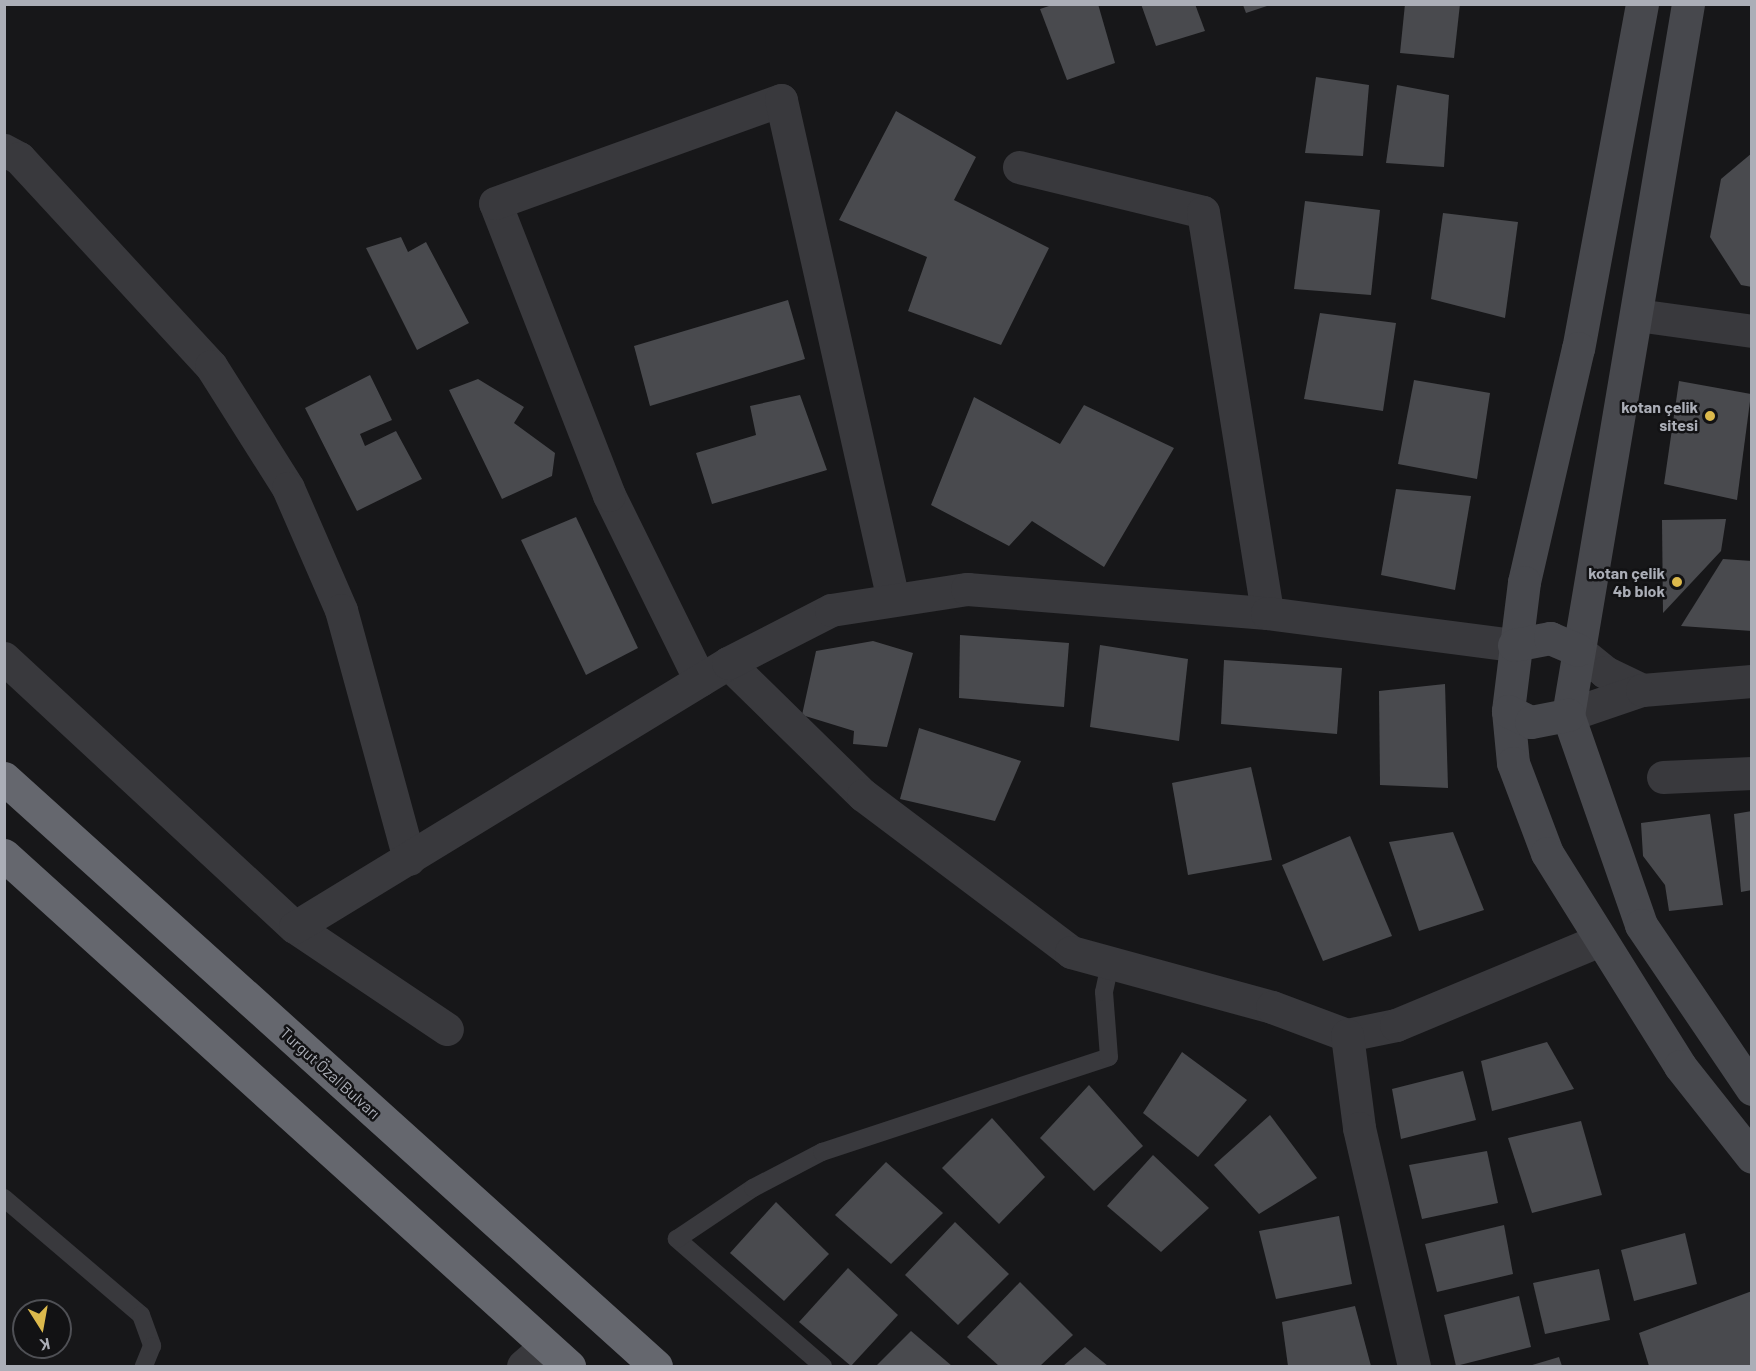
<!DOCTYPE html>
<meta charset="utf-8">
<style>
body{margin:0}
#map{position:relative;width:1756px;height:1371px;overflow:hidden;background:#171719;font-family:Barlow,sans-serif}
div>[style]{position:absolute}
.building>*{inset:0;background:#494a4e}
.lane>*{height:18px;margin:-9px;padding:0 9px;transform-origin:9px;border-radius:9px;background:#39393d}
.street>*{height:33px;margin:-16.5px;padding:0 16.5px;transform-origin:16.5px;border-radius:16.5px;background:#39393d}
.secondary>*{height:33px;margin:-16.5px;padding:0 16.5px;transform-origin:16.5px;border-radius:16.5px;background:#47484d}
.highway>*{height:33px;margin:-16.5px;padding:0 16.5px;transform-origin:16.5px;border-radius:16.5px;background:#65676e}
.dots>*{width:16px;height:16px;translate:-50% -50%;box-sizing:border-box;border:3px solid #121214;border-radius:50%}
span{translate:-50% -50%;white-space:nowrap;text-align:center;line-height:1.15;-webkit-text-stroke:5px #121214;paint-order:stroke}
.poi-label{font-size:16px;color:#abaeb7;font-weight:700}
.right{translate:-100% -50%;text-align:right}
.street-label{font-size:16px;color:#abaeb7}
.frame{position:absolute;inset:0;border:6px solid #abaeb7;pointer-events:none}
.north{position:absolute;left:12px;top:1299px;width:60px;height:60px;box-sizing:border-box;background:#121214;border:2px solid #4f5055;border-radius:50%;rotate:169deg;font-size:16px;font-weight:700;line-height:24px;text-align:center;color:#abaeb7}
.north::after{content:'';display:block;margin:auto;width:21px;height:27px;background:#dcb94c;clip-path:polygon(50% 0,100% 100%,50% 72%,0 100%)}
</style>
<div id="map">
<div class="building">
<i style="clip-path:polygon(1055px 4px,1098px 4px,1115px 63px,1067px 80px,1040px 9px)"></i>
<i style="clip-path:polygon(1141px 4px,1195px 4px,1205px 31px,1156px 46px)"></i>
<i style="clip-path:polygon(1405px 4px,1460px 4px,1454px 58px,1400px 53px)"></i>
<i style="clip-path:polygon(1243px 5px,1270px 5px,1246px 13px)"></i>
<i style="clip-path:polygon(1316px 77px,1369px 85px,1363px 156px,1305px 153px)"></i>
<i style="clip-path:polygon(1397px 85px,1449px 95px,1444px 167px,1386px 163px)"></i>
<i style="clip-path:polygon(896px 111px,976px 157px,954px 200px,1049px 248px,1001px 345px,908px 311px,927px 257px,839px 220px)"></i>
<i style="clip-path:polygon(1752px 153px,1752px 287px,1741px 285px,1710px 237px,1721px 179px)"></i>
<i style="clip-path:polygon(1305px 201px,1380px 210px,1371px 295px,1294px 289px)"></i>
<i style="clip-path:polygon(1443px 213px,1518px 222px,1505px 318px,1431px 299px)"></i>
<i style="clip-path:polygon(401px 237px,408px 252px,426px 242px,469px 323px,417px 350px,366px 248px)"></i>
<i style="clip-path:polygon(788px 300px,805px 359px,650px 406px,634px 346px)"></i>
<i style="clip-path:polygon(1320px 313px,1396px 323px,1383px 411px,1304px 399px)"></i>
<i style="clip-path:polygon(370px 375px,392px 420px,360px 434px,365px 446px,396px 431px,422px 479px,357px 511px,305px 408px)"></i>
<i style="clip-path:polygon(478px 379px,524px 407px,514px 423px,555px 453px,552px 476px,502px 499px,449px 390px)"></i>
<i style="clip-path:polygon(1414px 380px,1490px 393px,1477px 479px,1398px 464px)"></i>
<i style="clip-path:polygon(1679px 381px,1751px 394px,1737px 500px,1664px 484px)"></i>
<i style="clip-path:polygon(800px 395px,827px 470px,712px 504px,696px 453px,756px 435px,750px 406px)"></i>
<i style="clip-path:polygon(974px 397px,1060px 444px,1084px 405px,1174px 448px,1104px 567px,1032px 521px,1009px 546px,931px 505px)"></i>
<i style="clip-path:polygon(1396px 489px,1471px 496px,1455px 590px,1381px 575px)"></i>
<i style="clip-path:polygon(576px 517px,638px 648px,586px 675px,521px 540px)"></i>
<i style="clip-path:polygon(1726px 519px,1721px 551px,1663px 613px,1662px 520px)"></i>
<i style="clip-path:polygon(1723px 559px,1752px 561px,1752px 631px,1681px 626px)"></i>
<i style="clip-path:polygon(960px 635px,1069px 643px,1064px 707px,959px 698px)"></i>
<i style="clip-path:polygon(873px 641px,913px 653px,887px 747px,853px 744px,854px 731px,802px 715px,816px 651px)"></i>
<i style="clip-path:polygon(1100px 645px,1188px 659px,1179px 741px,1090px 727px)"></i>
<i style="clip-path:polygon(1224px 660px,1342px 668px,1337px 734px,1221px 724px)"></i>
<i style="clip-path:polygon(1445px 684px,1448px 788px,1380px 785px,1379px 691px)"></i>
<i style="clip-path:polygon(919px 728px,1021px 761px,995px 821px,900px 799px)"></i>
<i style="clip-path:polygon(1251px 767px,1272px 860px,1188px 875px,1172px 783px)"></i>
<i style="clip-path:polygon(1752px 811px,1752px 890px,1741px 892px,1734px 814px)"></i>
<i style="clip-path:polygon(1710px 814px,1723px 905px,1669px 911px,1665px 885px,1643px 856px,1641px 823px)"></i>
<i style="clip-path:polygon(1453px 832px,1484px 910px,1419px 931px,1389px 842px)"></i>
<i style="clip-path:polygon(1350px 836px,1392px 936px,1323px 961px,1282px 865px)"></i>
<i style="clip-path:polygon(1547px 1042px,1574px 1089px,1492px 1111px,1481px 1061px)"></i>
<i style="clip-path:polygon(1182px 1052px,1247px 1100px,1198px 1157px,1143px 1113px)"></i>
<i style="clip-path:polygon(1463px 1071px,1476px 1120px,1401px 1139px,1392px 1089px)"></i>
<i style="clip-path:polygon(1089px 1085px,1143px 1146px,1094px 1191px,1040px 1138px)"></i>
<i style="clip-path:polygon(1270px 1115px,1317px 1178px,1259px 1214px,1214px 1165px)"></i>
<i style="clip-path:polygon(992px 1118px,1045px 1177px,999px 1224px,942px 1168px)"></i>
<i style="clip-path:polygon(1581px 1121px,1602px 1195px,1532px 1213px,1508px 1138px)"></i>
<i style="clip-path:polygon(1487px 1151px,1498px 1203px,1422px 1219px,1409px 1165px)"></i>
<i style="clip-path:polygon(1153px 1155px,1209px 1208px,1161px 1252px,1107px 1206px)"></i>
<i style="clip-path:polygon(886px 1162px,943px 1213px,891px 1264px,835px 1215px)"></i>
<i style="clip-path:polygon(776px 1202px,829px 1254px,784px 1301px,730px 1253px)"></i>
<i style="clip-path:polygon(1339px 1216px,1352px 1284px,1276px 1299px,1259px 1231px)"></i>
<i style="clip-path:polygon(955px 1222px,1009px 1274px,958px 1325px,905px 1275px)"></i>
<i style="clip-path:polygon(1504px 1225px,1513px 1274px,1437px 1292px,1425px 1244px)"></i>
<i style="clip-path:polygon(1685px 1233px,1697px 1284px,1634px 1301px,1621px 1250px)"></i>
<i style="clip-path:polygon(848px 1268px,898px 1315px,851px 1366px,799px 1322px)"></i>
<i style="clip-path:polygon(1599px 1269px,1610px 1320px,1545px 1334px,1533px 1283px)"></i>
<i style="clip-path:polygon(1020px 1282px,1073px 1335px,1040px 1366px,999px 1366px,967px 1337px)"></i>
<i style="clip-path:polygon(1752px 1291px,1752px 1366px,1649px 1366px,1639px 1333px)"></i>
<i style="clip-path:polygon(1519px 1296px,1531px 1347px,1456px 1366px,1444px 1315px)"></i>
<i style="clip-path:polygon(1355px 1306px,1371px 1366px,1288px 1366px,1282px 1322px)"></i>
<i style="clip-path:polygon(911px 1331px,952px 1366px,876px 1366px)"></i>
<i style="clip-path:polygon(1085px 1347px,1108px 1366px,1063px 1366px)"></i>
<i style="clip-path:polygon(1559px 1357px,1562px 1366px,1529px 1366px)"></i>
</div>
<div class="lane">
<i style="left:4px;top:1198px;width:180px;rotate:40.5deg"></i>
<i style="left:141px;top:1315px;width:33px;rotate:70deg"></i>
<i style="left:152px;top:1346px;width:22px;rotate:112deg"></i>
<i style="left:823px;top:1366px;width:194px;rotate:-139deg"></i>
<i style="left:677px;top:1239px;width:92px;rotate:-33.9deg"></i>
<i style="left:753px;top:1188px;width:78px;rotate:-27.6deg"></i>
<i style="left:822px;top:1152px;width:302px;rotate:-18.3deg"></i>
<i style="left:1109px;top:1057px;width:65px;rotate:-94.4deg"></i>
<i style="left:1104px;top:992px;width:30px;rotate:-78deg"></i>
</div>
<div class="street">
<i style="left:4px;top:150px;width:17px;rotate:28deg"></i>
<i style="left:19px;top:158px;width:283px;rotate:47.3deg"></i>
<i style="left:211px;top:366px;width:144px;rotate:57.7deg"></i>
<i style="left:288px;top:488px;width:133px;rotate:66.5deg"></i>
<i style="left:341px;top:610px;width:258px;rotate:74.7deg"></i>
<i style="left:1019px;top:167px;width:189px;rotate:13.7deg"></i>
<i style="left:1203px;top:212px;width:406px;rotate:80.9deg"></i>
<i style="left:1637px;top:315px;width:116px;rotate:7.9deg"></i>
<i style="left:1578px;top:650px;width:35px;rotate:39deg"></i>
<i style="left:1605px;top:672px;width:41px;rotate:25.9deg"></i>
<i style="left:4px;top:658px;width:396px;rotate:42.8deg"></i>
<i style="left:295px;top:927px;width:183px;rotate:33.9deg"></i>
<i style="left:728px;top:663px;width:189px;rotate:44.4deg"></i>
<i style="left:863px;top:795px;width:261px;rotate:37deg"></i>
<i style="left:1071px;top:952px;width:208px;rotate:15.3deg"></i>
<i style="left:1272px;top:1007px;width:80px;rotate:20.5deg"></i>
<i style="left:1347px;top:1035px;width:50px;rotate:-11.5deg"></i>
<i style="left:1396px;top:1025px;width:219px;rotate:-22.6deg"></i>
<i style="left:700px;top:680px;width:206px;rotate:-116.2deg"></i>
<i style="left:609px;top:495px;width:313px;rotate:-111.3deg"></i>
<i style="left:495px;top:203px;width:304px;rotate:-19.8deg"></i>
<i style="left:781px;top:100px;width:512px;rotate:77.37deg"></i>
<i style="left:1568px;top:715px;width:78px;rotate:-18.7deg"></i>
<i style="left:1642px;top:690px;width:110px;rotate:-4.7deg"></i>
<i style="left:1663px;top:777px;width:89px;rotate:-2.6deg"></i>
<i style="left:295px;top:927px;width:507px;rotate:-31.37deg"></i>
<i style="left:728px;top:663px;width:116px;rotate:-27.2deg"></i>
<i style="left:831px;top:610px;width:138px;rotate:-8.8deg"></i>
<i style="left:967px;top:589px;width:301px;rotate:4.6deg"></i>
<i style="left:1267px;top:613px;width:249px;rotate:7.4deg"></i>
<i style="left:1347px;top:1035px;width:94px;rotate:82.6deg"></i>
<i style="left:1359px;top:1128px;width:244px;rotate:77deg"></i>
<i style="left:523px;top:1366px;width:30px;rotate:-41deg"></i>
</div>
<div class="secondary">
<i style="left:1642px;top:4px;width:350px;rotate:100.5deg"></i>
<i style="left:1578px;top:348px;width:240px;rotate:103deg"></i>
<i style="left:1524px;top:582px;width:130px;rotate:97.1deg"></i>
<i style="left:1508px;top:711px;width:52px;rotate:84.5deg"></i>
<i style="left:1513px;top:763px;width:96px;rotate:69.3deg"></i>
<i style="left:1547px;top:853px;width:251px;rotate:58deg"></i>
<i style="left:1680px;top:1066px;width:116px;rotate:51.6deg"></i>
<i style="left:1688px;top:4px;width:721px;rotate:99.58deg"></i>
<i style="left:1568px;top:715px;width:222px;rotate:70.8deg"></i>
<i style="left:1641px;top:925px;width:198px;rotate:55.9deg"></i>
<i style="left:1514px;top:645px;width:37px;rotate:-11deg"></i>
<i style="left:1550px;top:638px;width:30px;rotate:23deg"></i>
<i style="left:1508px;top:711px;width:25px;rotate:26deg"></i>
<i style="left:1531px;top:722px;width:38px;rotate:-11deg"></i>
</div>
<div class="highway">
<i style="left:4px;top:778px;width:878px;rotate:42.05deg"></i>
<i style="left:4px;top:855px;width:762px;rotate:42.13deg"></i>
</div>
<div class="dots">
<i style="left:1710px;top:416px;background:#dcb94c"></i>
<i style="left:1677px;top:582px;background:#dcb94c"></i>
</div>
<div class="poi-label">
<span class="right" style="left:1698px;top:416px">kotan çelik<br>sitesi</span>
<span class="right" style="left:1665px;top:582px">kotan çelik<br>4b blok</span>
</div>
<div class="street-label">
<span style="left:330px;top:1073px;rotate:42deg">Turgut Özal Bulvarı</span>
</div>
<div class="frame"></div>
<div class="north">K</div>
</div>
